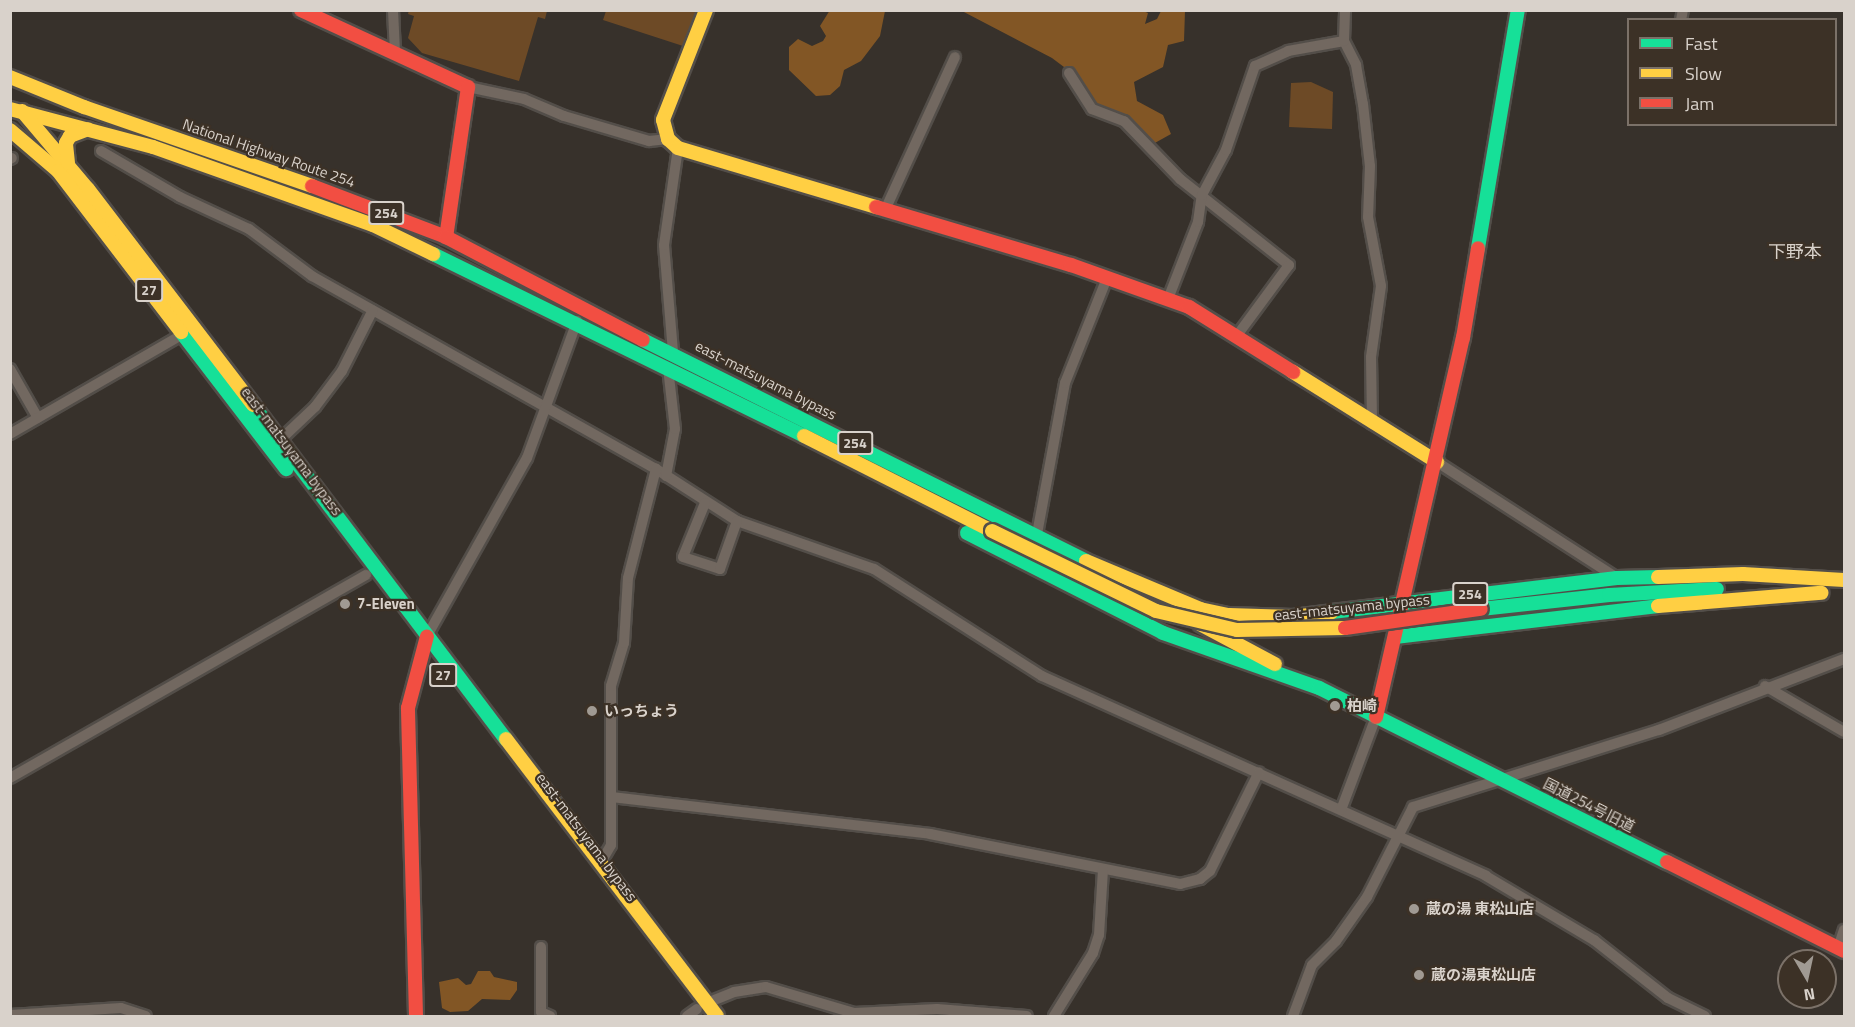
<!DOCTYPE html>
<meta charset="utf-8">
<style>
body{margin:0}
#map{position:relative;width:1855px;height:1027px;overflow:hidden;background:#37312b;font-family:"Titillium Web","Noto Sans JP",sans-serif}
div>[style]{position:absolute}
.green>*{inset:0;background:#6d4a26}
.forest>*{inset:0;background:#825625}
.roads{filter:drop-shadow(2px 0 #534e49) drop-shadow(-2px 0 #534e49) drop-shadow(0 2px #534e49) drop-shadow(0 -2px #534e49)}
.street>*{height:10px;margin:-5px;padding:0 5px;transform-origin:5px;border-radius:5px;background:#726860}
.fast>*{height:14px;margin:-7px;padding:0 7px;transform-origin:7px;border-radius:7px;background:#16e098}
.slow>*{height:14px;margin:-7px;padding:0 7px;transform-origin:7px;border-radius:7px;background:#ffcf43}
.jam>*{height:14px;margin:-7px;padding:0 7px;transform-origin:7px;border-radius:7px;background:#f24e42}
.bridges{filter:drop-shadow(2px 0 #534e49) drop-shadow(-2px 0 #534e49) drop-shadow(0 2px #534e49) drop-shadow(0 -2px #534e49)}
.slow-bridge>*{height:14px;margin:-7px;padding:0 7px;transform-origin:7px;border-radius:7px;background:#ffcf43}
.jam-bridge>*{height:14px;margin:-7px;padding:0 7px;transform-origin:7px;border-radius:7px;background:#f24e42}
.dots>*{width:16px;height:16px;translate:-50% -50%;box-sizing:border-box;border:3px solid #3c3126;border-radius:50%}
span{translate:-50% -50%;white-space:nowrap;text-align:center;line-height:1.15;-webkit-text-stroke:4.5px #3c3126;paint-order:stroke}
.shield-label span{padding:2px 4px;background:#3c3126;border:2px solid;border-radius:4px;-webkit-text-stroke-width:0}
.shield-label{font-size:14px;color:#d9d2cb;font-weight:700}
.street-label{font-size:15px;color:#d9d2cb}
.poi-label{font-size:15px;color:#d9d2cb;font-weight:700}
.left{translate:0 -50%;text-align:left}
.quarter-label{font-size:18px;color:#d9d2cb}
.frame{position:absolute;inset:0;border:12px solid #d9d2cb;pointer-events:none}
.legend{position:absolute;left:1627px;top:18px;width:210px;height:108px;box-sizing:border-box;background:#3c3126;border:2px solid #7b7168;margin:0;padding:8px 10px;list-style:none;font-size:18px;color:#d9d2cb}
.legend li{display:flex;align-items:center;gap:12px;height:30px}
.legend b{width:30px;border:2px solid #7b7168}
.north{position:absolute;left:1777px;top:949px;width:60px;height:60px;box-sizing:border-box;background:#3c3126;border:2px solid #7b7168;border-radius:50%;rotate:171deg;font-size:16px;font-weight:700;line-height:24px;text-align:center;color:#d9d2cb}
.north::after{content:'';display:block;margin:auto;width:21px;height:27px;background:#a09a93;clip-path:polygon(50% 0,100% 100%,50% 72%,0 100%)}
</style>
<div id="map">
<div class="green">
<i style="clip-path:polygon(409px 10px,547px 10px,547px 11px,545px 19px,538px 17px,519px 81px,422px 53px,408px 38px,414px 16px,408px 14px)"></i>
<i style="clip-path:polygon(606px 11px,606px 10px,696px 11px,683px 46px,603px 20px)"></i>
<i style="clip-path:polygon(1311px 82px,1333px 92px,1332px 129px,1289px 127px,1291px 83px)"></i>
</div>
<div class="forest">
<i style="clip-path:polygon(830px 10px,885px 11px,880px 36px,861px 61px,844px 70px,840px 86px,830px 95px,816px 96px,789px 70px,789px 47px,798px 39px,812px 46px,823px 41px,826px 36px,820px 26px)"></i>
<i style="clip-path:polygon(962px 11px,1143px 11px,1148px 13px,1145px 24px,1157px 19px,1161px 11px,1185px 11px,1184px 41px,1168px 45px,1163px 67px,1134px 82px,1137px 101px,1163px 115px,1171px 134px,1153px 144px,1095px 103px,1068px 70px,1052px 58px)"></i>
<i style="clip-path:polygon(478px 971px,490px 971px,494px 977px,517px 982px,517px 990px,510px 1000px,482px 999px,468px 1011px,450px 1012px,442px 1008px,439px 982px,458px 978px,466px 985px,471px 984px)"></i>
</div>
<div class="roads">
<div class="street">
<i style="left:393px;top:10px;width:42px;rotate:87.3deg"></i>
<i style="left:1681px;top:20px;width:10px;rotate:-79deg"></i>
<i style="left:1344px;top:41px;width:27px;rotate:63deg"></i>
<i style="left:1356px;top:65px;width:40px;rotate:80deg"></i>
<i style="left:1363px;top:104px;width:62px;rotate:83.6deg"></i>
<i style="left:1370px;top:166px;width:51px;rotate:92.2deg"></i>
<i style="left:1368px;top:217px;width:70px;rotate:79.3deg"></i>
<i style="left:1381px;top:286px;width:72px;rotate:98deg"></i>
<i style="left:1371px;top:357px;width:67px;rotate:89.1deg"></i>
<i style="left:1069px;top:73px;width:43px;rotate:57.4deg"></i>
<i style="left:1092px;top:109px;width:34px;rotate:21deg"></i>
<i style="left:1124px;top:121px;width:81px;rotate:46deg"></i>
<i style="left:1180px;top:179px;width:139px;rotate:38.3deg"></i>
<i style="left:1289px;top:265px;width:89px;rotate:126.4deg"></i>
<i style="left:468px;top:87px;width:57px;rotate:12.1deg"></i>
<i style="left:524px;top:99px;width:43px;rotate:23deg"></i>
<i style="left:564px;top:116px;width:89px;rotate:16.4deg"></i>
<i style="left:649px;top:141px;width:19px;rotate:-6deg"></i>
<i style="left:101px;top:151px;width:91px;rotate:30.2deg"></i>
<i style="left:180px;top:197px;width:76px;rotate:24.9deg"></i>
<i style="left:249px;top:229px;width:79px;rotate:36.7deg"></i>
<i style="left:312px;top:276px;width:394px;rotate:29.3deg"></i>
<i style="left:656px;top:469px;width:96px;rotate:32.7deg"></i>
<i style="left:737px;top:521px;width:145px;rotate:19.3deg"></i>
<i style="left:874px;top:569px;width:199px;rotate:32.5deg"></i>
<i style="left:1042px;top:676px;width:487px;rotate:24.2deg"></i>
<i style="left:1486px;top:876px;width:126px;rotate:30.7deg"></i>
<i style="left:1594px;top:940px;width:94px;rotate:38.1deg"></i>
<i style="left:1668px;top:998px;width:41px;rotate:25.9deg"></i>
<i style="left:10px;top:159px;width:2px;rotate:-27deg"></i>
<i style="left:885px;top:210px;width:168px;rotate:-65.4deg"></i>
<i style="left:1168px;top:299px;width:83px;rotate:-68.7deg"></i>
<i style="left:1198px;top:222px;width:27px;rotate:-82deg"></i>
<i style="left:1202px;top:195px;width:51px;rotate:-61.9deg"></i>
<i style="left:1226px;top:150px;width:89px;rotate:-71deg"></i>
<i style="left:1255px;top:66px;width:36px;rotate:-24deg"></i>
<i style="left:1288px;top:51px;width:57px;rotate:-10.1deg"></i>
<i style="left:1344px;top:41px;width:31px;rotate:-88deg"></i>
<i style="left:673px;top:352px;width:107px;rotate:-94.8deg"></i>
<i style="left:664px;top:245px;width:98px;rotate:-81.8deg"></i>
<i style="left:10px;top:369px;width:56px;rotate:60.3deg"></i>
<i style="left:10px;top:434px;width:200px;rotate:-30deg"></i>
<i style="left:279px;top:441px;width:50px;rotate:-43.4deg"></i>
<i style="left:315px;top:407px;width:45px;rotate:-53.1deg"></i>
<i style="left:342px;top:371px;width:68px;rotate:-63.1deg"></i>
<i style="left:1437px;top:462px;width:211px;rotate:32.8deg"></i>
<i style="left:666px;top:476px;width:48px;rotate:-79.2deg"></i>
<i style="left:675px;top:429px;width:61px;rotate:-96.5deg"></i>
<i style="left:705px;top:503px;width:58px;rotate:112.2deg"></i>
<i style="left:683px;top:557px;width:39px;rotate:18deg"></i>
<i style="left:720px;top:569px;width:51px;rotate:-70.5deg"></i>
<i style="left:1037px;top:534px;width:154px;rotate:-79.5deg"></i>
<i style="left:1065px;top:383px;width:113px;rotate:-68.2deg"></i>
<i style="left:427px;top:636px;width:204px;rotate:-60.7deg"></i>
<i style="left:527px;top:458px;width:146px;rotate:-69.9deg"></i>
<i style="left:1765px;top:686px;width:91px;rotate:30.2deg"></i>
<i style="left:10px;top:778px;width:410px;rotate:-29.7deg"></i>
<i style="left:612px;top:797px;width:320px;rotate:6.6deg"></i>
<i style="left:930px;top:834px;width:255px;rotate:11.3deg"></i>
<i style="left:1180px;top:884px;width:21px;rotate:-14deg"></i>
<i style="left:1200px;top:879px;width:13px;rotate:-39deg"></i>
<i style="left:1210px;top:871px;width:110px;rotate:-63.7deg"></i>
<i style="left:1341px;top:810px;width:99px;rotate:-69.4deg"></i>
<i style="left:600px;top:864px;width:22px;rotate:-60deg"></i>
<i style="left:611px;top:845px;width:159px;rotate:-90deg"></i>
<i style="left:611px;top:686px;width:45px;rotate:-73.2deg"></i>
<i style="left:624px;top:643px;width:65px;rotate:-86.5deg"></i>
<i style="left:628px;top:578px;width:113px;rotate:-75.6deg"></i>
<i style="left:541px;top:947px;width:65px;rotate:90deg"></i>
<i style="left:541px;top:1012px;width:10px;rotate:24deg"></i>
<i style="left:1838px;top:948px;width:19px;rotate:-72deg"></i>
<i style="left:707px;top:1003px;width:29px;rotate:-22deg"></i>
<i style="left:734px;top:992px;width:32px;rotate:-9deg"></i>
<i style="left:766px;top:987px;width:92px;rotate:16.5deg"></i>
<i style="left:854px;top:1013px;width:83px;rotate:-2.8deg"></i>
<i style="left:937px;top:1009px;width:90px;rotate:4.4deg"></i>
<i style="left:10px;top:1015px;width:111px;rotate:-3.6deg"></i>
<i style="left:121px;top:1008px;width:26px;rotate:18deg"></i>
<i style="left:687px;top:1016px;width:12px;rotate:-35deg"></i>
<i style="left:1054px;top:1016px;width:74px;rotate:-58.2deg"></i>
<i style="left:1093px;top:953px;width:19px;rotate:-72deg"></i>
<i style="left:1099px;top:935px;width:66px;rotate:-86.5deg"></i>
<i style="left:1293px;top:1016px;width:54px;rotate:-69.6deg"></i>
<i style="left:1312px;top:965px;width:34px;rotate:-45deg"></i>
<i style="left:1336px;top:941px;width:54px;rotate:-54.8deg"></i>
<i style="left:1367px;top:897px;width:101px;rotate:-62.9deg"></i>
<i style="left:1413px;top:807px;width:258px;rotate:-17.4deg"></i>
<i style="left:1659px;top:730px;width:198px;rotate:-21deg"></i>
</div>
<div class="fast">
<i style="left:1478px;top:248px;width:241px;rotate:-80.5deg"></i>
<i style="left:433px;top:254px;width:413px;rotate:26.1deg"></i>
<i style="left:181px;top:332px;width:173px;rotate:52.5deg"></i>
<i style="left:643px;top:340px;width:495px;rotate:26.5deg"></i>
<i style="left:253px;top:405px;width:419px;rotate:52.9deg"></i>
<i style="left:967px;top:533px;width:220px;rotate:27deg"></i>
<i style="left:1163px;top:633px;width:165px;rotate:19.4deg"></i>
<i style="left:1481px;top:609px;width:129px;rotate:-6.2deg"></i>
<i style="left:1609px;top:595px;width:108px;rotate:-3.2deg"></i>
<i style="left:1332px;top:612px;width:287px;rotate:-6.8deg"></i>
<i style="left:1617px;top:578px;width:41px;rotate:-1.4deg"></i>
<i style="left:1395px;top:637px;width:265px;rotate:-6.7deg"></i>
<i style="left:1319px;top:688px;width:389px;rotate:26.6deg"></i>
</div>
<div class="slow">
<i style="left:706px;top:10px;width:118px;rotate:111.4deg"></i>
<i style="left:663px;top:120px;width:20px;rotate:75deg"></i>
<i style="left:668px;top:139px;width:13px;rotate:42deg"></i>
<i style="left:678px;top:148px;width:207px;rotate:16.6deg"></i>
<i style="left:10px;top:77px;width:80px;rotate:22.1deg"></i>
<i style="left:84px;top:107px;width:241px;rotate:19.1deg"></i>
<i style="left:10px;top:109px;width:148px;rotate:14.9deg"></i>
<i style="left:153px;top:147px;width:233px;rotate:19.5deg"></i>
<i style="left:373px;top:225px;width:67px;rotate:25.8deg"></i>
<i style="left:22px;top:111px;width:102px;rotate:49.8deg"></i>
<i style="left:88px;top:189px;width:272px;rotate:52.6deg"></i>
<i style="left:10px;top:130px;width:63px;rotate:40.5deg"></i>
<i style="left:58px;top:171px;width:203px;rotate:52.6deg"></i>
<i style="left:68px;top:163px;width:20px;rotate:-96deg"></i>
<i style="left:66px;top:143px;width:8px;rotate:-60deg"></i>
<i style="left:70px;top:136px;width:19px;rotate:-21deg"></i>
<i style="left:1293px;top:372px;width:170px;rotate:32deg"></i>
<i style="left:804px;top:436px;width:211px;rotate:26.8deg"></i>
<i style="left:1086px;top:561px;width:124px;rotate:22.8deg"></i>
<i style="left:1200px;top:609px;width:30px;rotate:12deg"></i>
<i style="left:1229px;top:615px;width:64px;rotate:1.8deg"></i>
<i style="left:1293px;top:617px;width:39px;rotate:-7deg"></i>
<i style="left:1658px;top:577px;width:85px;rotate:-2deg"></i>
<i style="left:1743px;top:574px;width:101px;rotate:3.4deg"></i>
<i style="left:1658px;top:606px;width:164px;rotate:-4.6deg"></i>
<i style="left:1200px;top:624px;width:85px;rotate:28.1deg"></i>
<i style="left:506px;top:739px;width:348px;rotate:52.7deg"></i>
</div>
<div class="jam">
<i style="left:301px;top:10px;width:184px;rotate:24.8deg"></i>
<i style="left:468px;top:87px;width:152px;rotate:98.3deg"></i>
<i style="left:312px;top:186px;width:143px;rotate:20.8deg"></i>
<i style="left:446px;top:237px;width:222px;rotate:27.6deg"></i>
<i style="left:876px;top:207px;width:203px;rotate:16.6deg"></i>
<i style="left:1071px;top:265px;width:125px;rotate:19.6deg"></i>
<i style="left:1189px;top:307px;width:123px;rotate:32deg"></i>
<i style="left:1376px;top:717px;width:389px;rotate:-77.1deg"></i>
<i style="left:1463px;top:338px;width:91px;rotate:-80.5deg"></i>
<i style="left:1667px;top:862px;width:198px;rotate:26.7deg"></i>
<i style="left:416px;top:1016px;width:308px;rotate:-91.5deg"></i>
<i style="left:408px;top:708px;width:74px;rotate:-75.2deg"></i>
</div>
</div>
<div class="bridges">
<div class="slow-bridge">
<i style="left:992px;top:531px;width:182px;rotate:26deg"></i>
<i style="left:1156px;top:611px;width:83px;rotate:13.2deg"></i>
<i style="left:1237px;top:630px;width:108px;rotate:-1.1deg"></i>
</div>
<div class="jam-bridge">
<i style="left:1345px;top:628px;width:137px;rotate:-8deg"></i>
</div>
</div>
<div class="dots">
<i style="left:345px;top:604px;background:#a09a93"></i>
<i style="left:1335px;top:706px;background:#a09a93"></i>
<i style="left:592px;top:711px;background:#a09a93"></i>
<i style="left:1414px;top:909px;background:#a09a93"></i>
<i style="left:1419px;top:975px;background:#a09a93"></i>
</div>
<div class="shield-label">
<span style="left:386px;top:213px">254</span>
<span style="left:149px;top:290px">27</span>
<span style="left:855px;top:443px">254</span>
<span style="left:1470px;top:594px">254</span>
<span style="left:443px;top:675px">27</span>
</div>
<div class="street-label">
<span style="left:269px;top:153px;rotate:19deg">National Highway Route 254</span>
<span style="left:766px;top:380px;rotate:27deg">east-matsuyama bypass</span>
<span style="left:292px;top:451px;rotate:53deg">east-matsuyama bypass</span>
<span style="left:1352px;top:607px;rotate:-6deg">east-matsuyama bypass</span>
<span style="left:1589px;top:805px;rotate:27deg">国道254号旧道</span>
<span style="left:587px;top:837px;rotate:53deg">east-matsuyama bypass</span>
</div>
<div class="poi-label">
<span class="left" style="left:357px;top:604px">7-Eleven</span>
<span class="left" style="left:1347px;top:706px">柏崎</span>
<span class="left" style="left:604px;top:711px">いっちょう</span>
<span class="left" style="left:1426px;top:909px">蔵の湯 東松山店</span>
<span class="left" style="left:1431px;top:975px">蔵の湯東松山店</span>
</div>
<div class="quarter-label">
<span style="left:1795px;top:252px">下野本</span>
</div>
<div class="frame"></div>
<ul class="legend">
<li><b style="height:8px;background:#16e098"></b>Fast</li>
<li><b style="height:8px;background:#ffcf43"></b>Slow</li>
<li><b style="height:8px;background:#f24e42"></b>Jam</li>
</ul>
<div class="north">N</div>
</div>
